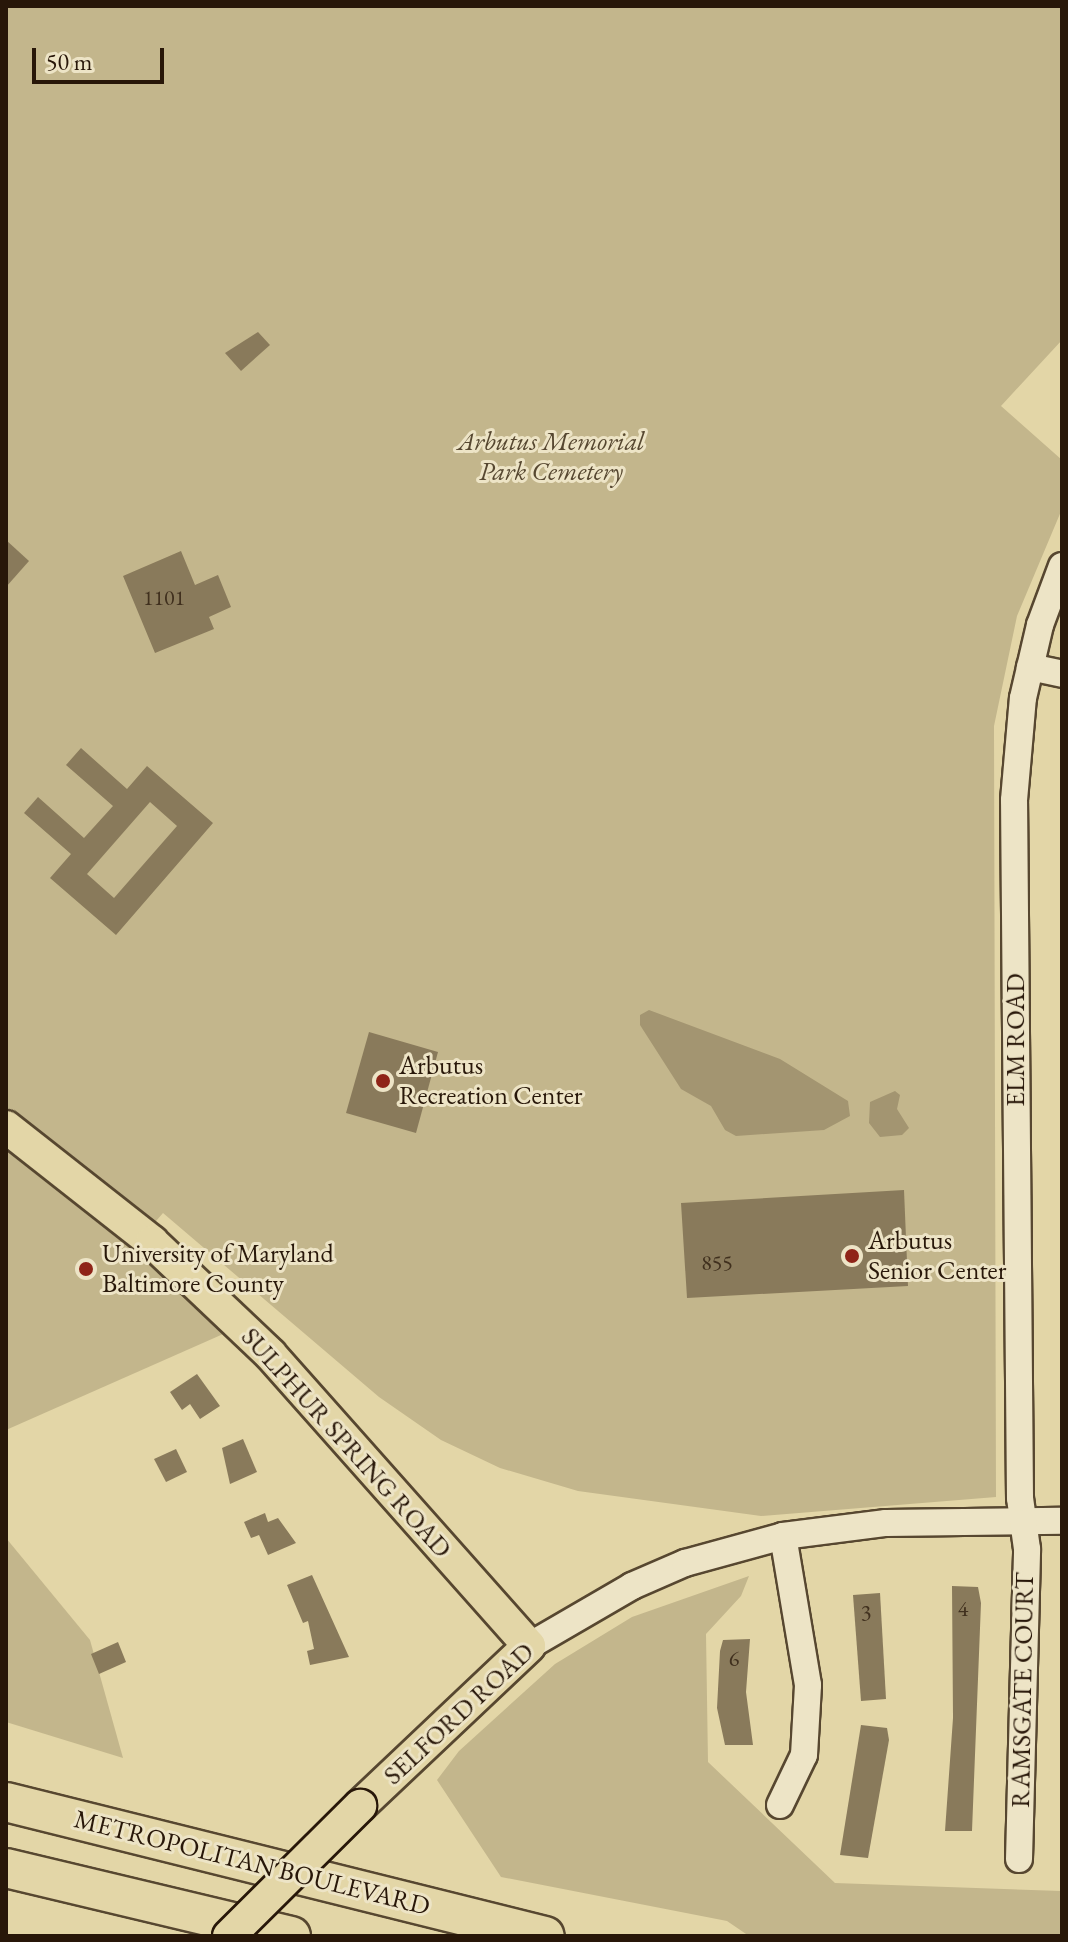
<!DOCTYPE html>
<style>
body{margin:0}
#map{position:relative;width:1068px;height:1942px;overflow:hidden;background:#e3d6a7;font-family:"EB Garamond",serif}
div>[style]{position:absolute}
.green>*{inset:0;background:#c3b68c}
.water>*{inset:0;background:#a39571}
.building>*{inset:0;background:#897a5b}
.roads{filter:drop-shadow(2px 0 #574730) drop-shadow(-2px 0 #574730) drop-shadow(0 2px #574730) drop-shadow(0 -2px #574730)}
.minor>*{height:26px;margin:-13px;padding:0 13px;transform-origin:13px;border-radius:13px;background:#ede4c6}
.major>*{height:32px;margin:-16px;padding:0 16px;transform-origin:16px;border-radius:16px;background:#e3d6a7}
.highway>*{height:38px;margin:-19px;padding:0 19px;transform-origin:19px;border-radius:19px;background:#e3d6a7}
.bridges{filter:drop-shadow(2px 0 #281709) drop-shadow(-2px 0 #281709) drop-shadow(0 2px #281709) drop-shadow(0 -2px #281709)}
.major-bridge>*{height:32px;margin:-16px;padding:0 16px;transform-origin:16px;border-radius:16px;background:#e3d6a7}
.dots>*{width:22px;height:22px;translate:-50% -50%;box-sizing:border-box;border:4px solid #ede4c6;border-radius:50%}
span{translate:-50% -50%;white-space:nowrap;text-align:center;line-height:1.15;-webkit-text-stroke:6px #ede4c6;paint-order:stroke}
.number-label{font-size:22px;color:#40301e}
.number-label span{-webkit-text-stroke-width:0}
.park-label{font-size:26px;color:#564730;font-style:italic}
.street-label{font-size:26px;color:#281709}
.poi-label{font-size:26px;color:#281709}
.left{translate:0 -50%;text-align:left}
.frame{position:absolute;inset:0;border:8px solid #281709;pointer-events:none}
.scale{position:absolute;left:32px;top:48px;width:132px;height:36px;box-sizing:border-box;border:4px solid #281709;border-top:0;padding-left:10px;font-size:24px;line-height:28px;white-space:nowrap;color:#281709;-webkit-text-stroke:6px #ede4c6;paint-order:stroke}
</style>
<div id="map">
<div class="green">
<i style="clip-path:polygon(6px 6px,1062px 6px,1062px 340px,1001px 406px,1062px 460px,1062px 509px,1017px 616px,994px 726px,996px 1497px,761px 1516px,578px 1491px,500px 1468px,441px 1440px,379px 1397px,163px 1213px,150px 1228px,6px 1115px)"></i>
<i style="clip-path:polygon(6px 1143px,54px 1178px,230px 1331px,6px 1430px)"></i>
<i style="clip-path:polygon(6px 1538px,90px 1640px,123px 1758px,6px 1722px)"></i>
<i style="clip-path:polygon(749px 1576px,741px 1596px,706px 1634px,708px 1762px,835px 1883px,1062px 1891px,1062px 1936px,749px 1936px,727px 1921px,501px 1877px,437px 1780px,459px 1751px,555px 1664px,632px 1617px)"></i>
</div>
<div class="water">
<i style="clip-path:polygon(649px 1010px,780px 1059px,848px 1101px,850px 1116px,824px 1130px,736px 1136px,725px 1130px,711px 1106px,681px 1089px,640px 1025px,640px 1015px)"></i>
<i style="clip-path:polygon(895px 1091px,900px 1095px,897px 1109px,909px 1128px,902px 1135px,880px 1137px,869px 1123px,870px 1102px)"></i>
</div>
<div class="building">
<i style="clip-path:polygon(258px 332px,270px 345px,241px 371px,225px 353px)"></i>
<i style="clip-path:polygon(6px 540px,29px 561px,6px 587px)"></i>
<i style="clip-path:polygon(181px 551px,195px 585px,218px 575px,231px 607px,209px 617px,214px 629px,155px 653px,123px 576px)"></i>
<i style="clip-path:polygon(evenodd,81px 748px,127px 789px,147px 766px,213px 823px,116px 935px,50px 878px,71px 854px,24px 813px,38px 797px,84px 838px,113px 806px,66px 765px,81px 748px,150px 802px,177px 826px,114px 898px,87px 874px,150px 802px)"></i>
<i style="clip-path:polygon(369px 1032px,438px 1052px,416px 1133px,346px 1113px)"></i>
<i style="clip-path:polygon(904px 1190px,908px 1286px,687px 1298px,681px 1203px)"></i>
<i style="clip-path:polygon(197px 1374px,220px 1406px,200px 1419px,190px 1404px,182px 1410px,170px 1392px)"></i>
<i style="clip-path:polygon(243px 1439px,257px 1472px,230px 1484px,222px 1448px)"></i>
<i style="clip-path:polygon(176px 1449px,187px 1472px,166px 1482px,154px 1459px)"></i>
<i style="clip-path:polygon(265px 1513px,268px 1522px,278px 1518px,296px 1543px,268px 1555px,259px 1535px,251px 1538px,244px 1522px)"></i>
<i style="clip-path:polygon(312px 1575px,349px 1657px,310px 1665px,307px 1651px,314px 1649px,308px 1621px,303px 1623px,287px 1585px)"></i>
<i style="clip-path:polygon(952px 1586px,978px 1587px,981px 1603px,972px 1831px,945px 1831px,953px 1718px)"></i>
<i style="clip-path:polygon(880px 1593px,886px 1699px,861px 1701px,853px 1595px)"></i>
<i style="clip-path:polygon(750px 1639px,746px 1692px,753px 1745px,725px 1745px,717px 1708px,720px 1651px,723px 1640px)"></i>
<i style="clip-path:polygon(118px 1642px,126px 1662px,99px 1674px,91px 1654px)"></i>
<i style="clip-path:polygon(861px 1725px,887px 1728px,889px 1740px,868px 1858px,840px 1855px)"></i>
</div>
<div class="roads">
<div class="minor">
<i style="left:1030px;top:667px;width:33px;rotate:12deg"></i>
<i style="left:529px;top:1646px;width:119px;rotate:-30.2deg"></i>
<i style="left:632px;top:1586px;width:58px;rotate:-23.5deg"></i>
<i style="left:685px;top:1563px;width:102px;rotate:-15.4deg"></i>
<i style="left:783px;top:1536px;width:104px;rotate:-7.2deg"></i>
<i style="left:886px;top:1523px;width:176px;rotate:-0.7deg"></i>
<i style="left:780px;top:1805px;width:55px;rotate:-64.4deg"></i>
<i style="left:804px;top:1755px;width:70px;rotate:-86.7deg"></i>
<i style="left:808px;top:1685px;width:151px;rotate:-99.5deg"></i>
<i style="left:1019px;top:1859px;width:310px;rotate:-88.5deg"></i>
<i style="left:1027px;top:1549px;width:51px;rotate:-97.8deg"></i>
<i style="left:1020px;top:1498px;width:698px;rotate:-90.49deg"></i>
<i style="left:1014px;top:800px;width:102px;rotate:-85deg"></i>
<i style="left:1023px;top:698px;width:75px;rotate:-76.9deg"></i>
<i style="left:1040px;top:625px;width:63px;rotate:-69.6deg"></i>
</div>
<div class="major">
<i style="left:6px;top:1127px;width:186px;rotate:38.2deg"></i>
<i style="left:152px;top:1242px;width:163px;rotate:43.5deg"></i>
<i style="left:270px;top:1354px;width:390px;rotate:48.4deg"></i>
<i style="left:529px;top:1646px;width:233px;rotate:136.6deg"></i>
</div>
<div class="highway">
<i style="left:6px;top:1802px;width:555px;rotate:13.96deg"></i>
<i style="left:6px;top:1868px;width:293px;rotate:13.4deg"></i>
</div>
</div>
<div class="bridges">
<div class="major-bridge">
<i style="left:229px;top:1936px;width:185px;rotate:-44.8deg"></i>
</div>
</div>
<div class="dots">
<i style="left:383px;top:1081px;background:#8f2418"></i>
<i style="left:852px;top:1256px;background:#8f2418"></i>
<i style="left:86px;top:1269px;background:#8f2418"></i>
</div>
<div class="number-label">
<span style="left:164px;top:598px">1101</span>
<span style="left:717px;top:1263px">855</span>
<span style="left:963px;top:1609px">4</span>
<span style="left:866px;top:1613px">3</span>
<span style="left:734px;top:1659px">6</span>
</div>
<div class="park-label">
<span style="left:551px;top:457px">Arbutus Memorial<br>Park Cemetery</span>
</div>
<div class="street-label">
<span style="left:1016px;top:1040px;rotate:-90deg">ELM ROAD</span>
<span style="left:346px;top:1443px;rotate:48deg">SULPHUR SPRING ROAD</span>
<span style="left:1023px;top:1690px;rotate:-89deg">RAMSGATE COURT</span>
<span style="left:459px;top:1714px;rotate:-43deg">SELFORD ROAD</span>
<span style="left:252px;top:1863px;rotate:14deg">METROPOLITAN BOULEVARD</span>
</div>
<div class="poi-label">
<span class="left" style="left:399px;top:1081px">Arbutus<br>Recreation Center</span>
<span class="left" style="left:868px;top:1256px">Arbutus<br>Senior Center</span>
<span class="left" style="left:102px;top:1269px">University of Maryland<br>Baltimore County</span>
</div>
<div class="frame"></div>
<div class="scale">50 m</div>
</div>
